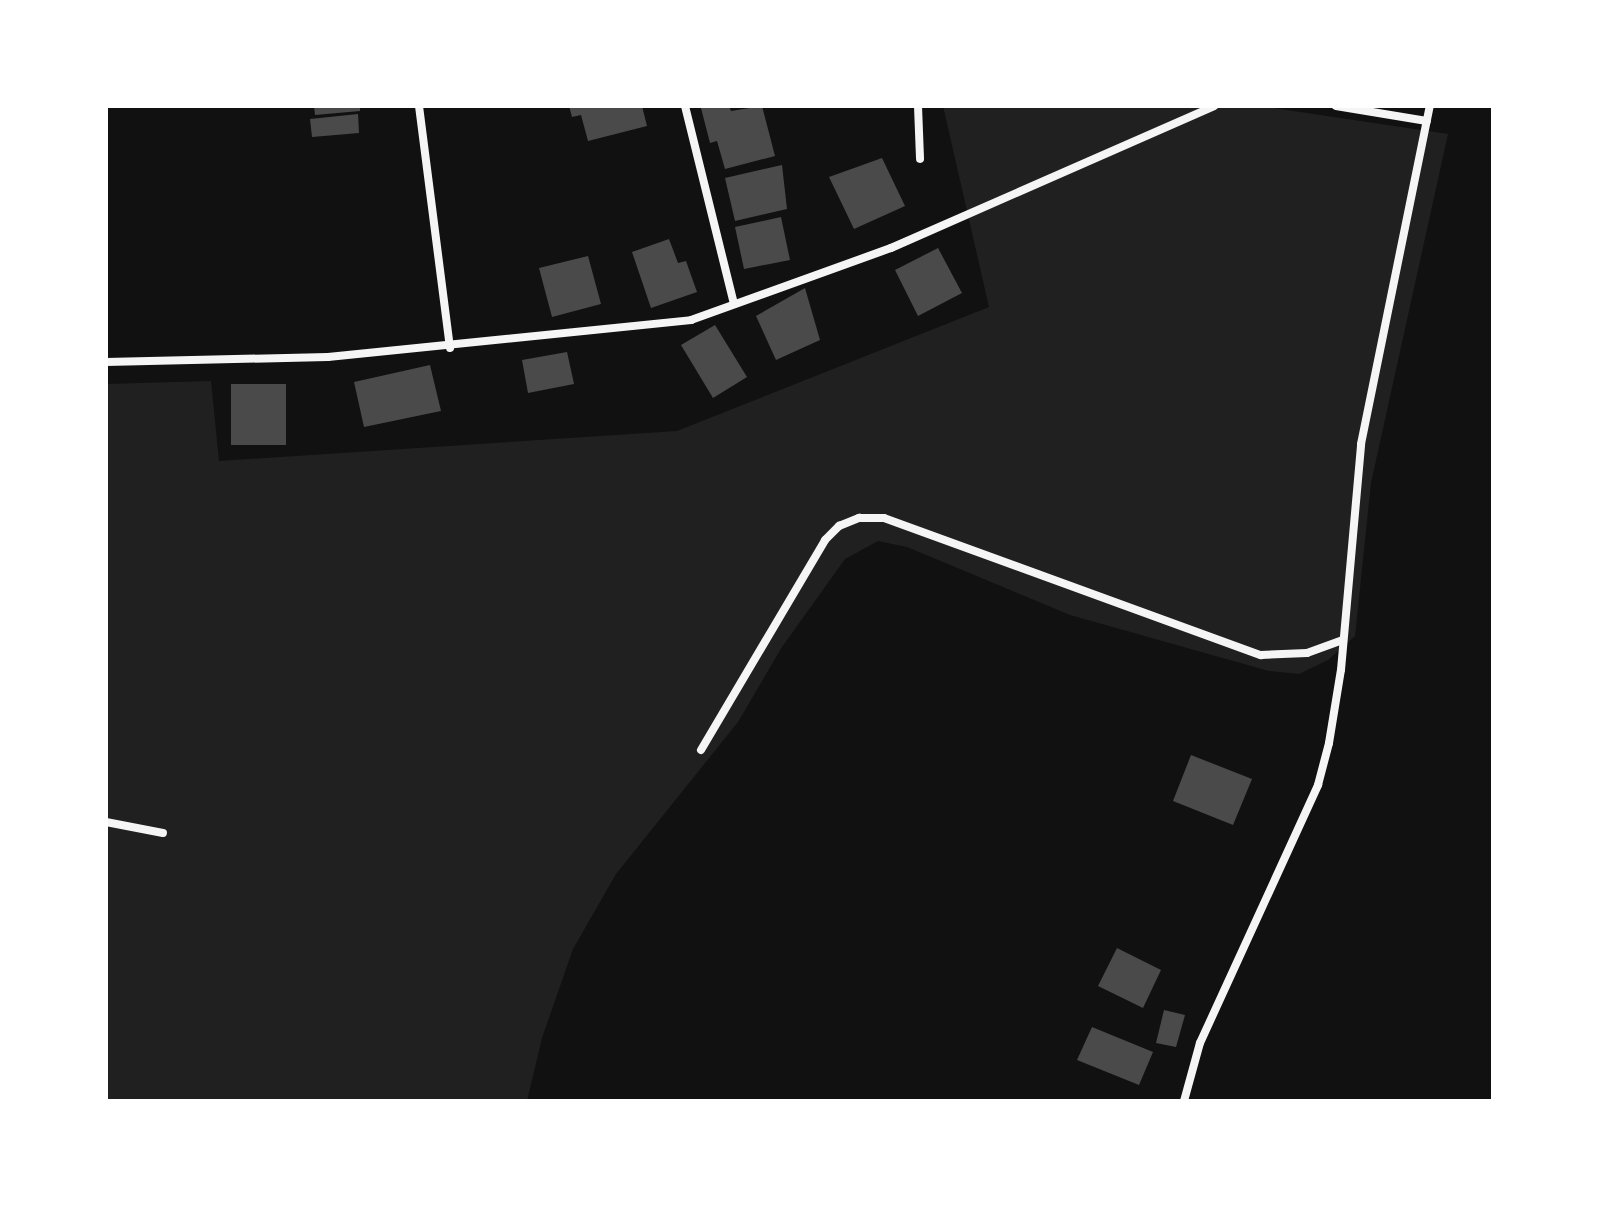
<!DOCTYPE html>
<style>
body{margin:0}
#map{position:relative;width:1599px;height:1207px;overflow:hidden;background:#111;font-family:"IBM Plex Sans",sans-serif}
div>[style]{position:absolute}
.green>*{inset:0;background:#202020}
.building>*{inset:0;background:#4a4a4a}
.minor>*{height:8px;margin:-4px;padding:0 4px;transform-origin:4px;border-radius:4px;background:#f5f5f5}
span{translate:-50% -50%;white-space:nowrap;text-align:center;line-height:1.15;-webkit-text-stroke:6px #fff;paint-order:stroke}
.frame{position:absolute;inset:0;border:108px solid #fff;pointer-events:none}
</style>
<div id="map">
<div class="green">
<i style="clip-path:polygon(943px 106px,1260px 106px,1448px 134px,1371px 483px,1355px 636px,1328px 660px,1299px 674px,1269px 671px,1070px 615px,907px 547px,878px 541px,845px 559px,782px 647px,738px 722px,616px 874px,573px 949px,542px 1038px,527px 1101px,106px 1101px,106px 384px,211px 381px,219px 461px,677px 431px,989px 307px)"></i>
</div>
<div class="building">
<i style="clip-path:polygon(314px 106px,360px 106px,360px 111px,315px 115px)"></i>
<i style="clip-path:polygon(569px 106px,642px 106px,647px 126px,588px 141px,581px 115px,572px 117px)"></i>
<i style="clip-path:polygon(710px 106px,729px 106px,731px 111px,762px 106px,775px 156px,725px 169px,717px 141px,710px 143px,701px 108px)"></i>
<i style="clip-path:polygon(358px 114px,359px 133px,312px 137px,310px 119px)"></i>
<i style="clip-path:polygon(882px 158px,905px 206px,854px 229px,829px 177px)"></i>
<i style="clip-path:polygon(782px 165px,787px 209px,735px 221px,725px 178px)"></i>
<i style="clip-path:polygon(781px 217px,790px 260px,744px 269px,735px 227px)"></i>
<i style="clip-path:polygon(669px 239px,678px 263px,686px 261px,697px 292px,651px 308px,632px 252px)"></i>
<i style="clip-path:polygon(938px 248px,962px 293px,918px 316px,895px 270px)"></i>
<i style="clip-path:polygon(588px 256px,601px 304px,552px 317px,539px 268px)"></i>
<i style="clip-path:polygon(805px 288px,820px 340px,776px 360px,756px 316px)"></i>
<i style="clip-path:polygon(715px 325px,747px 377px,713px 398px,681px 345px)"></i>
<i style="clip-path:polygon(567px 352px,574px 384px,528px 393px,522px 360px)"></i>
<i style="clip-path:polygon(430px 365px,441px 411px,364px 427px,354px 382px)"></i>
<i style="clip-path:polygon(231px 384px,286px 384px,286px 445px,231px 445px)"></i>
<i style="clip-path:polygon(1191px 755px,1252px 779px,1233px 825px,1173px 801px)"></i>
<i style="clip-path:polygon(1117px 948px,1161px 970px,1143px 1008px,1098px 986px)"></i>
<i style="clip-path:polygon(1164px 1010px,1185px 1015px,1176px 1047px,1156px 1043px)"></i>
<i style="clip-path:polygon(1092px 1027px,1153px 1052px,1139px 1085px,1077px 1060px)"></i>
</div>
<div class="minor">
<i style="left:419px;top:106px;width:244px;rotate:82.7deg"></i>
<i style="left:685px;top:106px;width:204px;rotate:76.1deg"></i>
<i style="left:918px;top:106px;width:53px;rotate:87.8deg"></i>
<i style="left:1336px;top:106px;width:92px;rotate:9.4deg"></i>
<i style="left:106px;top:362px;width:222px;rotate:-1.3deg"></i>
<i style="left:328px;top:357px;width:365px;rotate:-5.8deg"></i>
<i style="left:691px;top:320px;width:213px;rotate:-19.8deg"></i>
<i style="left:891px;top:248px;width:353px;rotate:-23.7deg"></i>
<i style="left:701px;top:750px;width:244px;rotate:-59.4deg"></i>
<i style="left:825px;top:540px;width:20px;rotate:-45deg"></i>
<i style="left:839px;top:526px;width:22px;rotate:-22deg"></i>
<i style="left:859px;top:518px;width:25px"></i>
<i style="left:884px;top:518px;width:401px;rotate:20deg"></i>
<i style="left:1261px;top:655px;width:46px;rotate:-2.5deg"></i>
<i style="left:1307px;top:653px;width:38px;rotate:-20deg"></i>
<i style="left:106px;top:822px;width:58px;rotate:10.9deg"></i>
<i style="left:1184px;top:1101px;width:60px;rotate:-74.6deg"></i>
<i style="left:1200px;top:1043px;width:284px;rotate:-65.4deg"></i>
<i style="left:1318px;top:785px;width:43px;rotate:-75.3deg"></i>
<i style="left:1329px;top:743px;width:74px;rotate:-80.7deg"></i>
<i style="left:1341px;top:670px;width:227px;rotate:-84.9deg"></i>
<i style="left:1361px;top:444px;width:345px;rotate:-78.5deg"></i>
</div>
<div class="frame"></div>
</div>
